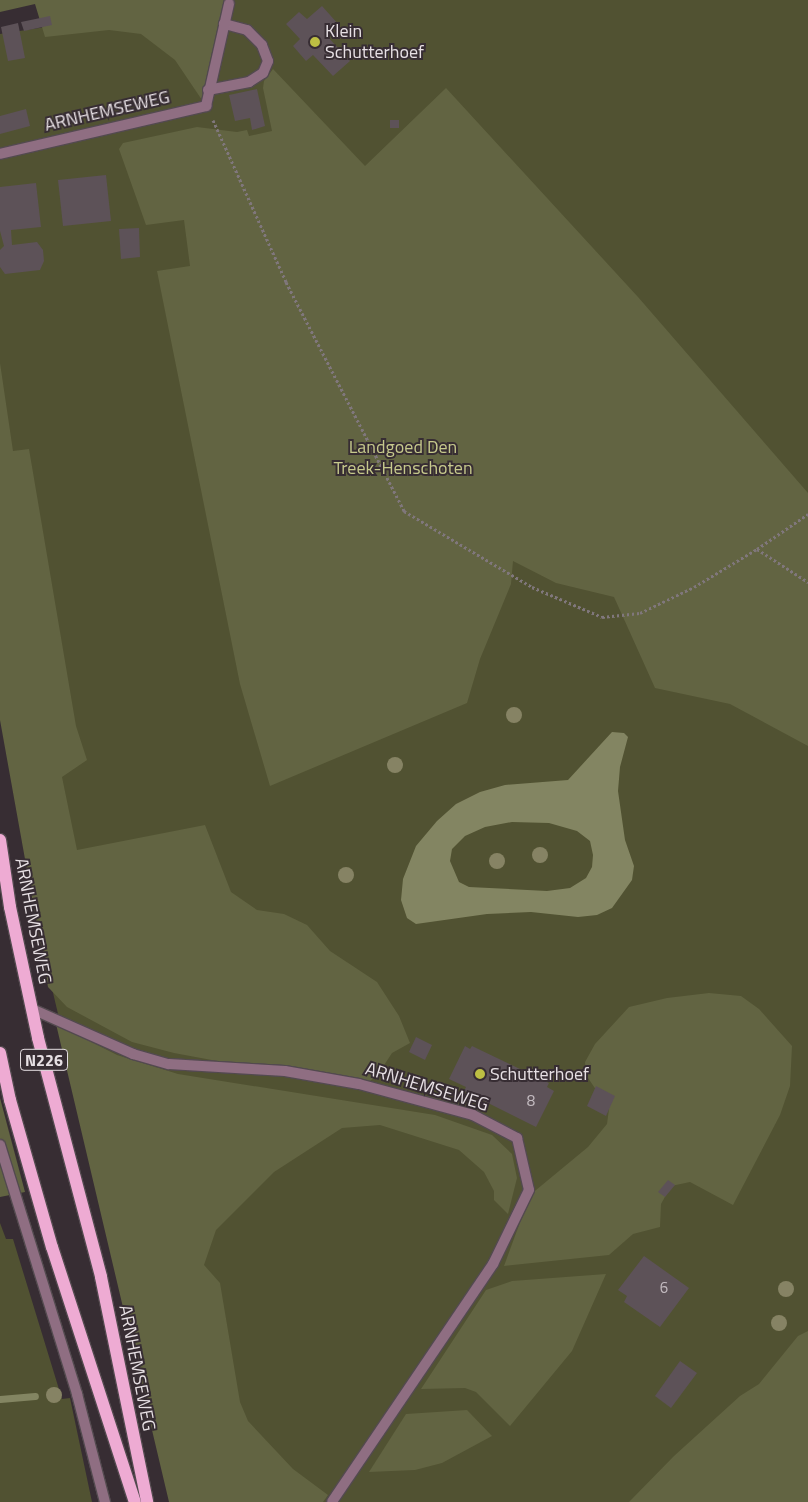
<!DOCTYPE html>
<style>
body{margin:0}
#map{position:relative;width:808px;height:1502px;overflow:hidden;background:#372d33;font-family:"Titillium Web",sans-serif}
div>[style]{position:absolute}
.green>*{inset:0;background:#515232}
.forest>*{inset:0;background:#626442}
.water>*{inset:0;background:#838562}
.stream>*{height:7px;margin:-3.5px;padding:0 3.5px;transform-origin:3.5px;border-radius:3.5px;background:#838562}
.building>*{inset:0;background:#5d5258}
.path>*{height:3px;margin-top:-1.5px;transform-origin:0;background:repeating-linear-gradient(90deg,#80777c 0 2.5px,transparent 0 5px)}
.roads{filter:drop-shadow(1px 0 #534a4f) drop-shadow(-1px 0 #534a4f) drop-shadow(0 1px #534a4f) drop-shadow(0 -1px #534a4f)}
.street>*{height:10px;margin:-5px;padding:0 5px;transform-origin:5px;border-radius:5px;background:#8f6e82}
.primary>*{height:12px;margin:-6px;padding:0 6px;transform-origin:6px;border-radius:6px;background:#eeabd3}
.trees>*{width:16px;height:16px;margin:-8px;border-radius:50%;background:#868364}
.dots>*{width:14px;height:14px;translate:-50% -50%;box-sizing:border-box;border:2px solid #372d33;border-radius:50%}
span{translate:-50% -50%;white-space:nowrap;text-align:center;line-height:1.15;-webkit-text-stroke:4px #372d33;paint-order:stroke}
.number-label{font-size:15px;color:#c4bcc1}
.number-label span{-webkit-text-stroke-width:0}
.shield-label span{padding:1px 4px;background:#372d33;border:1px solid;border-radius:4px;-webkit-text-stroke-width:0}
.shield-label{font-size:16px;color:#e7e0e4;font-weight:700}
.poi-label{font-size:18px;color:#e7e0e4}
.left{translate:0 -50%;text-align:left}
.street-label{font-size:18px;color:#e7e0e4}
.park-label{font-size:18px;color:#c6c98c}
</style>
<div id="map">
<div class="green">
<i style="clip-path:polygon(222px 0,808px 0,808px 1502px,174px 1502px,40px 938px,0 672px,0 34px)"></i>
<i style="clip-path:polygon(0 1223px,6px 1239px,13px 1239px,62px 1399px,70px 1398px,92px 1502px,0 1502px)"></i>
</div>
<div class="forest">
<i style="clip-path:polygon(0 0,227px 0,204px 103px,175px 60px,141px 34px,109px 30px,45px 37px,35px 4px,0 12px)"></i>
<i style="clip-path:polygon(273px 69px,365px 166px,446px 88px,638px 297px,808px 493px,808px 746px,730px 704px,655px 688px,614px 597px,556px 583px,513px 561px,511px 584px,480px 659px,467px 703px,270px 786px,240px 684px,157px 271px,190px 266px,184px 220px,146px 225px,119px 149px,123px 143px,197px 127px,237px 132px,247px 130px,249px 136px,272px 131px,263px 88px,264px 81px)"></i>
<i style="clip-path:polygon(0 363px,13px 451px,29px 449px,76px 726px,87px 760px,62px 777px,77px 850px,205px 825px,231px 892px,257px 910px,284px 914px,307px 925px,330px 951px,377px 982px,399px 1016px,410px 1043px,392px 1053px,377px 1076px,367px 1083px,319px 1080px,174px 1053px,132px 1042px,67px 1007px,48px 987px,0 720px)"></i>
<i style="clip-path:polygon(709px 993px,741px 996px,759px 1009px,792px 1046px,790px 1086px,780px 1115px,733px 1205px,690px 1182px,671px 1186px,661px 1204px,660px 1227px,633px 1234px,609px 1255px,504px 1266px,530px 1195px,588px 1147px,607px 1124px,609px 1109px,586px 1075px,585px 1062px,595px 1044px,629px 1007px,667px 998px)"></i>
<i style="clip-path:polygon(56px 1024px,117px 1055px,178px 1074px,435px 1115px,492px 1135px,512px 1154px,517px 1178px,508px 1214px,494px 1200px,494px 1191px,484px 1172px,459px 1150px,380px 1125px,342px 1128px,274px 1172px,216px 1230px,204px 1265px,220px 1283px,240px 1402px,248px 1421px,293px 1469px,328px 1495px,323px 1502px,169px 1502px)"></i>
<i style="clip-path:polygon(0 1098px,25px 1192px,0 1197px)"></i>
<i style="clip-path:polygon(606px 1274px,572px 1351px,510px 1426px,476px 1392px,465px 1388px,421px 1389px,486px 1290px,512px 1281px)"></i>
<i style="clip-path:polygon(808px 1331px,808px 1502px,629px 1502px,674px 1456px,740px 1396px,759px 1384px,798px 1336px)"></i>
<i style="clip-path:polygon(467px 1410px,492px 1436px,442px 1463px,415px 1470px,369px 1472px,406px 1414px)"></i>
</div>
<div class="water">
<i style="clip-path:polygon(evenodd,612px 732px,624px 733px,628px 737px,620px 767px,618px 791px,625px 840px,634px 866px,632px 880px,612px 908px,597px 915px,578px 917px,531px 912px,487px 914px,416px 924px,407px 918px,401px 900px,403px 879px,416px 846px,437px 821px,456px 804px,480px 792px,505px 785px,568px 780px,612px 732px,512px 822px,549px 823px,577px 831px,590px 841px,593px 855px,592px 867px,586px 878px,570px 888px,547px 891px,469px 887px,459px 882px,450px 861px,452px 849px,465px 836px,485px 827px,512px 822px)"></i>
</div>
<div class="stream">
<i style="left:0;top:1399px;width:35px;rotate:-5deg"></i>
</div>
<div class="building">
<i style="clip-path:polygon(322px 6px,339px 25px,327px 36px,350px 61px,333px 76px,313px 55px,306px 61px,293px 46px,300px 39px,286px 24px,299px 12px,307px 19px)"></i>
<i style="clip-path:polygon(50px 16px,52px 25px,24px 31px,21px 22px)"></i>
<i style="clip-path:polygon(18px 23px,25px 58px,8px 61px,1px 27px)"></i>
<i style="clip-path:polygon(257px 89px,265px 126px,252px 130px,250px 118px,235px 121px,229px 95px)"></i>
<i style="clip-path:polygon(26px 109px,30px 126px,0 134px,0 116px)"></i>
<i style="clip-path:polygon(390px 120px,399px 120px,399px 128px,390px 128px)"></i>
<i style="clip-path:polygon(106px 175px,111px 221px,63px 226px,58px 180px)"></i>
<i style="clip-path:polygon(36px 183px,41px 227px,11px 230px,12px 245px,37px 242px,43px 250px,44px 261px,40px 270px,5px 274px,0 267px,0 250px,4px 246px,0 231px,0 187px)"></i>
<i style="clip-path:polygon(139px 228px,140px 257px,121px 259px,119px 229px)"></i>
<i style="clip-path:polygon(416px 1037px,432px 1045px,425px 1060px,409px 1052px)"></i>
<i style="clip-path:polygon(465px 1046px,470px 1049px,472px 1046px,549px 1083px,547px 1087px,554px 1091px,536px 1127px,464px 1091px,466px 1087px,449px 1079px)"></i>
<i style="clip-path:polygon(596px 1086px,615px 1096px,606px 1116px,587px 1106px)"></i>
<i style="clip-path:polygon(668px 1180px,675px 1185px,665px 1197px,658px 1192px)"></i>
<i style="clip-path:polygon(644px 1256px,689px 1288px,660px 1327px,624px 1302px,627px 1296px,618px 1290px)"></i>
<i style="clip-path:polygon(680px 1361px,697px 1373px,671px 1408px,655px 1396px)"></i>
</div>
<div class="path">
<i style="left:213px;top:120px;width:178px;rotate:65.7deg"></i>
<i style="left:286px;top:282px;width:258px;rotate:62.7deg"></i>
<i style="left:404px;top:511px;width:149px;rotate:30.7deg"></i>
<i style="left:532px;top:587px;width:76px;rotate:23.2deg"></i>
<i style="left:602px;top:617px;width:38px;rotate:-6deg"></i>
<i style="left:640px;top:613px;width:60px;rotate:-25.7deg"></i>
<i style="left:694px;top:587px;width:74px;rotate:-31.1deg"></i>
<i style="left:757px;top:549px;width:61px;rotate:32.9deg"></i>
<i style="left:757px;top:549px;width:62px;rotate:-34.5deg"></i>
</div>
<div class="roads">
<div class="street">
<i style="left:208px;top:90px;width:42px;rotate:-11deg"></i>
<i style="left:249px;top:82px;width:17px;rotate:-33deg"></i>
<i style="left:263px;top:73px;width:13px;rotate:-67deg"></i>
<i style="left:268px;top:61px;width:17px;rotate:-111deg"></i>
<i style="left:262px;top:45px;width:21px;rotate:-135deg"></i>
<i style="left:247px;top:30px;width:24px;rotate:-165deg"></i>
<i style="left:0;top:154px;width:212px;rotate:-13.1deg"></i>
<i style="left:206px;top:106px;width:105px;rotate:-77.3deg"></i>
<i style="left:32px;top:1009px;width:111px;rotate:24deg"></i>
<i style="left:133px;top:1054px;width:37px;rotate:16deg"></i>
<i style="left:169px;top:1064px;width:116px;rotate:3.5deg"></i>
<i style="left:285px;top:1071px;width:75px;rotate:10deg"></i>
<i style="left:359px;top:1084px;width:118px;rotate:15.2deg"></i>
<i style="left:473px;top:1115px;width:50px;rotate:27.6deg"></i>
<i style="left:517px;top:1138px;width:53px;rotate:77deg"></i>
<i style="left:529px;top:1190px;width:82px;rotate:115.9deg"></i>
<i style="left:493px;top:1264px;width:287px;rotate:124.1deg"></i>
<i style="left:0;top:1145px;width:261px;rotate:72.8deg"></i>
<i style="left:77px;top:1394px;width:112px;rotate:75.5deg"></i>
</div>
<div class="primary">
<i style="left:0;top:840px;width:68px;rotate:81.5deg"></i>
<i style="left:10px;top:907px;width:134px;rotate:77.9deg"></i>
<i style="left:38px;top:1038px;width:247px;rotate:75.2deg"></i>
<i style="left:101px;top:1277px;width:230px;rotate:78.4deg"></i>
<i style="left:0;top:1053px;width:48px;rotate:78deg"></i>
<i style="left:10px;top:1100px;width:153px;rotate:74.1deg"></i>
<i style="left:52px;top:1247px;width:268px;rotate:72deg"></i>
</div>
</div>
<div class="trees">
<i style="left:514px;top:715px"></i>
<i style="left:395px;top:765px"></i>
<i style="left:540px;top:855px"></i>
<i style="left:497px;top:861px"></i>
<i style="left:346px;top:875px"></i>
<i style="left:786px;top:1289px"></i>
<i style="left:779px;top:1323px"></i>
<i style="left:54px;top:1395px"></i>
</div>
<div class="dots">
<i style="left:315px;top:42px;background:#bdbf43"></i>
<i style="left:480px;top:1074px;background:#bdbf43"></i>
</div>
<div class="number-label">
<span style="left:531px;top:1101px">8</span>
<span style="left:664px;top:1288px">6</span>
</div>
<div class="shield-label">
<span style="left:44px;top:1060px">N226</span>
</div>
<div class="poi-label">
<span class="left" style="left:325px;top:42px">Klein<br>Schutterhoef</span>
<span class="left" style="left:490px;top:1074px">Schutterhoef</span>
</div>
<div class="street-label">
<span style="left:107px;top:111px;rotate:-13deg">ARNHEMSEWEG</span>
<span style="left:33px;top:921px;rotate:79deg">ARNHEMSEWEG</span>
<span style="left:427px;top:1087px;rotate:17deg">ARNHEMSEWEG</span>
<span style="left:137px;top:1368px;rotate:79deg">ARNHEMSEWEG</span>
</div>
<div class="park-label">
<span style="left:403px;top:458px">Landgoed Den<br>Treek-Henschoten</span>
</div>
</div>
